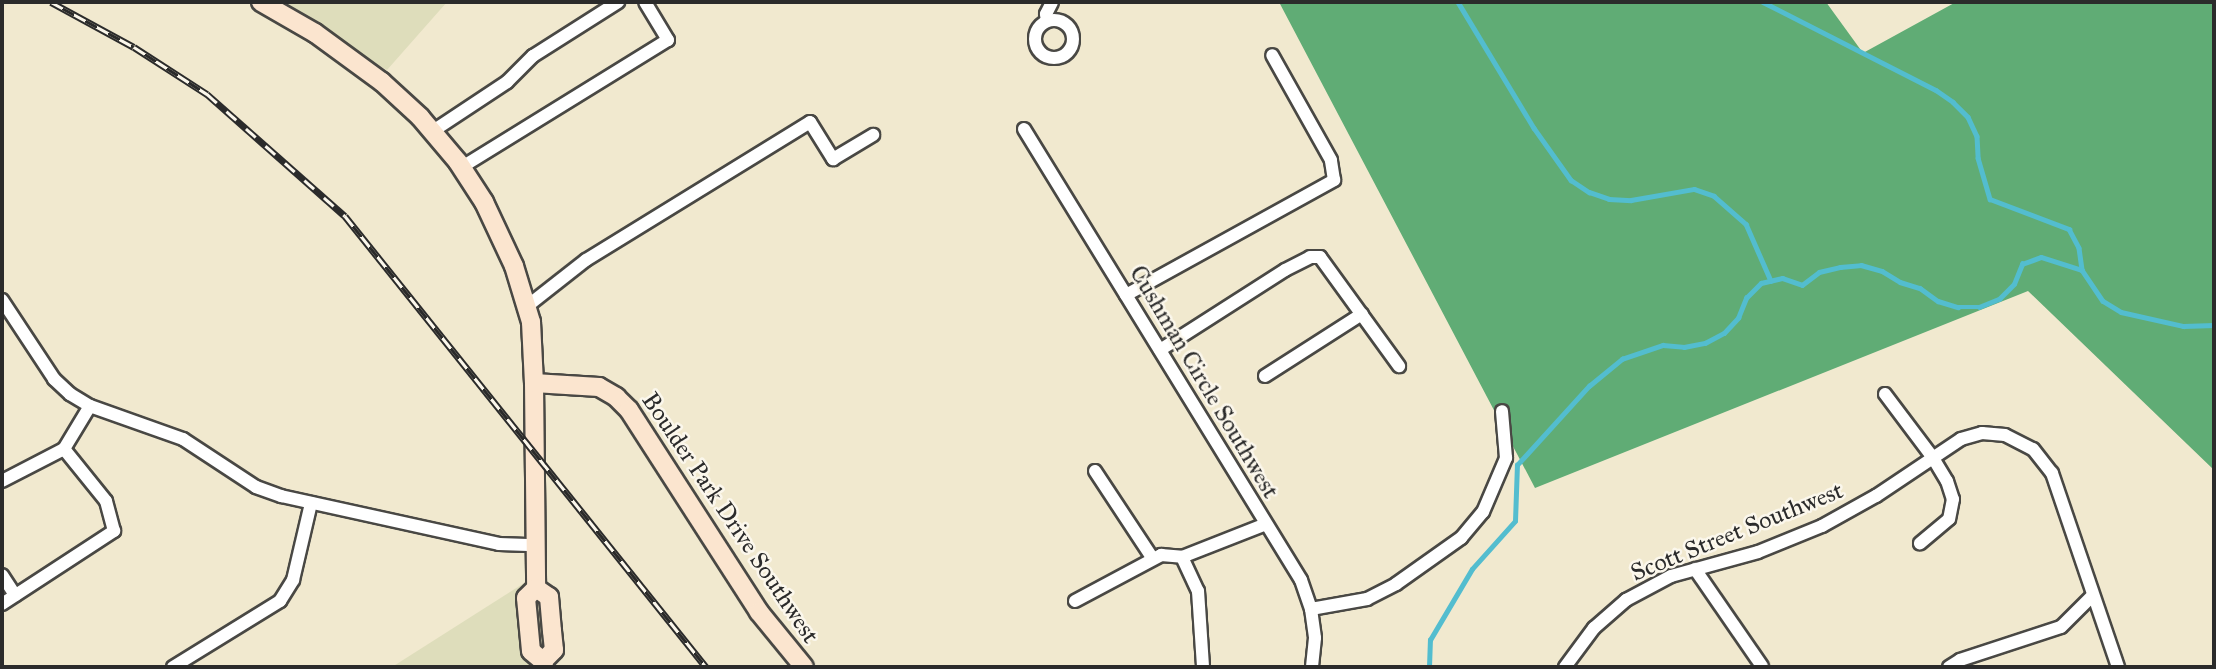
<!DOCTYPE html>
<style>
body{margin:0}
#map{position:relative;width:2216px;height:669px;overflow:hidden;background:#f1e9cf;font-family:"IM FELL Great Primer",serif}
div>[style]{position:absolute}
.built>*{inset:0;background:#deddbb}
.forest>*{inset:0;background:#60ac75}
.stream>*{height:4.5px;margin:-2.25px;padding:0 2.25px;transform-origin:2.25px;border-radius:2.25px;background:#53bdcf}
.roads{filter:drop-shadow(2px 0 #494844) drop-shadow(-2px 0 #494844) drop-shadow(0 2px #494844) drop-shadow(0 -2px #494844)}
.street>*{height:12px;margin:-6px;padding:0 6px;transform-origin:6px;border-radius:6px;background:#fff}
.street>.ring{margin:-6px;padding:0;box-sizing:content-box;background:none;border:12px solid #fff;border-radius:50%}
.secondary>*{height:18px;margin:-9px;padding:0 9px;transform-origin:9px;border-radius:9px;background:#fbe5cf}
.rail>*{height:7px;margin-top:-3.5px;transform-origin:0;background:repeating-linear-gradient(90deg,#fbf7ec 0 13px,#2b2b2b 0 26px);box-sizing:border-box;border-block:2px solid #2b2b2b}
span{translate:-50% -50%;white-space:nowrap;text-align:center;line-height:1.15;-webkit-text-stroke:5px #fbf7ec;paint-order:stroke}
.street-label{font-size:24px;color:#2b2b2b}
.frame{position:absolute;inset:0;border:4px solid #2b2b2b;pointer-events:none}
</style>
<div id="map">
<div class="built">
<i style="clip-path:polygon(263px 2px,447px 2px,387px 70px)"></i>
<i style="clip-path:polygon(540px 573px,549px 667px,392px 667px)"></i>
</div>
<div class="forest">
<i style="clip-path:polygon(1279px 2px,1826px 2px,1863px 53px,1956px 2px,2214px 2px,2214px 470px,2028px 291px,1535px 488px)"></i>
</div>
<div class="stream">
<i style="left:1458px;top:2px;width:147px;rotate:58.9deg"></i>
<i style="left:1534px;top:128px;width:64px;rotate:54.6deg"></i>
<i style="left:1571px;top:180px;width:22px;rotate:34deg"></i>
<i style="left:1589px;top:192px;width:21px;rotate:19deg"></i>
<i style="left:1609px;top:199px;width:22px;rotate:3deg"></i>
<i style="left:1631px;top:200px;width:64px;rotate:-9.9deg"></i>
<i style="left:1694px;top:189px;width:21px;rotate:19deg"></i>
<i style="left:1714px;top:196px;width:43px;rotate:41.2deg"></i>
<i style="left:1746px;top:224px;width:62px;rotate:66.3deg"></i>
<i style="left:1763px;top:2px;width:194px;rotate:27deg"></i>
<i style="left:1936px;top:90px;width:21px;rotate:35deg"></i>
<i style="left:1953px;top:102px;width:21px;rotate:45deg"></i>
<i style="left:1968px;top:117px;width:21px;rotate:65deg"></i>
<i style="left:1977px;top:136px;width:22px;rotate:87deg"></i>
<i style="left:1978px;top:158px;width:43px;rotate:73.7deg"></i>
<i style="left:1990px;top:199px;width:85px;rotate:20.8deg"></i>
<i style="left:2069px;top:229px;width:21px;rotate:62deg"></i>
<i style="left:2079px;top:248px;width:22px;rotate:82deg"></i>
<i style="left:2082px;top:270px;width:37px;rotate:56deg"></i>
<i style="left:2103px;top:301px;width:21px;rotate:31deg"></i>
<i style="left:2121px;top:312px;width:64px;rotate:12.7deg"></i>
<i style="left:2183px;top:326px;width:31px;rotate:-2deg"></i>
<i style="left:1429px;top:667px;width:27px;rotate:-88deg"></i>
<i style="left:1430px;top:640px;width:82px;rotate:-59.4deg"></i>
<i style="left:1472px;top:569px;width:64px;rotate:-48.1deg"></i>
<i style="left:1515px;top:521px;width:56px;rotate:-88deg"></i>
<i style="left:1517px;top:465px;width:107px;rotate:-47.7deg"></i>
<i style="left:1589px;top:386px;width:43px;rotate:-39.3deg"></i>
<i style="left:1622px;top:359px;width:43px;rotate:-18.9deg"></i>
<i style="left:1663px;top:345px;width:21px;rotate:5deg"></i>
<i style="left:1684px;top:347px;width:21px;rotate:-11deg"></i>
<i style="left:1705px;top:343px;width:21px;rotate:-28deg"></i>
<i style="left:1724px;top:333px;width:21px;rotate:-47deg"></i>
<i style="left:1738px;top:318px;width:22px;rotate:-68deg"></i>
<i style="left:1746px;top:298px;width:21px;rotate:-45deg"></i>
<i style="left:1761px;top:283px;width:22px;rotate:-13deg"></i>
<i style="left:1782px;top:278px;width:21px;rotate:19deg"></i>
<i style="left:1802px;top:285px;width:21px;rotate:-37deg"></i>
<i style="left:1819px;top:272px;width:22px;rotate:-13deg"></i>
<i style="left:1840px;top:267px;width:21px;rotate:-5deg"></i>
<i style="left:1861px;top:265px;width:22px;rotate:16deg"></i>
<i style="left:1882px;top:271px;width:21px;rotate:31deg"></i>
<i style="left:1900px;top:282px;width:21px;rotate:17deg"></i>
<i style="left:1920px;top:288px;width:22px;rotate:36deg"></i>
<i style="left:1938px;top:301px;width:21px;rotate:17deg"></i>
<i style="left:1958px;top:307px;width:21px"></i>
<i style="left:1979px;top:307px;width:22px;rotate:-22deg"></i>
<i style="left:1999px;top:299px;width:21px;rotate:-45deg"></i>
<i style="left:2014px;top:284px;width:22px;rotate:-68deg"></i>
<i style="left:2022px;top:264px;width:20px;rotate:-20deg"></i>
<i style="left:2041px;top:257px;width:43px;rotate:17.6deg"></i>
</div>
<div class="roads">
<div class="street">
<i class="ring" style="left:1035px;top:20px;width:26px;height:26px"></i>
<i style="left:1047px;top:21px;width:7px;rotate:-98deg"></i>
<i style="left:1046px;top:14px;width:13px;rotate:-63deg"></i>
<i style="left:1024px;top:129px;width:529px;rotate:58.44deg"></i>
<i style="left:1301px;top:580px;width:31px;rotate:71deg"></i>
<i style="left:1311px;top:609px;width:29px;rotate:82deg"></i>
<i style="left:1315px;top:638px;width:29px;rotate:96deg"></i>
<i style="left:433px;top:131px;width:89px;rotate:-33.5deg"></i>
<i style="left:507px;top:82px;width:37px;rotate:-45deg"></i>
<i style="left:533px;top:56px;width:101px;rotate:-32.4deg"></i>
<i style="left:462px;top:167px;width:242px;rotate:-31.7deg"></i>
<i style="left:668px;top:40px;width:44px;rotate:-121.2deg"></i>
<i style="left:1126px;top:295px;width:238px;rotate:-28.9deg"></i>
<i style="left:1334px;top:180px;width:20px;rotate:-99deg"></i>
<i style="left:1331px;top:160px;width:120px;rotate:-119.3deg"></i>
<i style="left:2px;top:300px;width:95px;rotate:56.6deg"></i>
<i style="left:54px;top:379px;width:22px;rotate:43deg"></i>
<i style="left:70px;top:394px;width:23px;rotate:31deg"></i>
<i style="left:90px;top:406px;width:99px;rotate:19.5deg"></i>
<i style="left:183px;top:439px;width:87px;rotate:33.3deg"></i>
<i style="left:256px;top:487px;width:27px;rotate:20deg"></i>
<i style="left:281px;top:496px;width:223px;rotate:12.4deg"></i>
<i style="left:499px;top:544px;width:36px;rotate:2deg"></i>
<i style="left:526px;top:307px;width:76px;rotate:-38.1deg"></i>
<i style="left:586px;top:260px;width:263px;rotate:-31.6deg"></i>
<i style="left:810px;top:122px;width:44px;rotate:58.1deg"></i>
<i style="left:833px;top:159px;width:47px;rotate:-31deg"></i>
<i style="left:1160px;top:350px;width:148px;rotate:-32.6deg"></i>
<i style="left:1285px;top:270px;width:28px;rotate:-27deg"></i>
<i style="left:1310px;top:257px;width:10px"></i>
<i style="left:1320px;top:257px;width:135px;rotate:54.1deg"></i>
<i style="left:1265px;top:376px;width:115px;rotate:-32.6deg"></i>
<i style="left:1885px;top:394px;width:80px;rotate:53.1deg"></i>
<i style="left:1933px;top:458px;width:27px;rotate:59deg"></i>
<i style="left:1947px;top:481px;width:19px;rotate:72deg"></i>
<i style="left:1953px;top:499px;width:20px;rotate:101deg"></i>
<i style="left:1949px;top:519px;width:38px;rotate:140deg"></i>
<i style="left:64px;top:449px;width:50px;rotate:-58.8deg"></i>
<i style="left:1095px;top:471px;width:105px;rotate:56.6deg"></i>
<i style="left:2px;top:481px;width:70px;rotate:-27.3deg"></i>
<i style="left:1182px;top:557px;width:90px;rotate:-21.4deg"></i>
<i style="left:1695px;top:569px;width:118px;rotate:55.4deg"></i>
<i style="left:2px;top:575px;width:24px;rotate:57deg"></i>
<i style="left:1075px;top:601px;width:98px;rotate:-28.1deg"></i>
<i style="left:1161px;top:555px;width:21px;rotate:5deg"></i>
<i style="left:1182px;top:557px;width:38px;rotate:65deg"></i>
<i style="left:1198px;top:591px;width:76px;rotate:86.2deg"></i>
<i style="left:2px;top:604px;width:134px;rotate:-33.1deg"></i>
<i style="left:114px;top:531px;width:31px;rotate:-105deg"></i>
<i style="left:106px;top:501px;width:67px;rotate:-128.9deg"></i>
<i style="left:1311px;top:609px;width:57px;rotate:-10.1deg"></i>
<i style="left:1367px;top:599px;width:33px;rotate:-27deg"></i>
<i style="left:1396px;top:584px;width:80px;rotate:-35.3deg"></i>
<i style="left:1461px;top:538px;width:34px;rotate:-50deg"></i>
<i style="left:1483px;top:512px;width:59px;rotate:-66.9deg"></i>
<i style="left:1506px;top:458px;width:47px;rotate:-94.9deg"></i>
<i style="left:173px;top:667px;width:126px;rotate:-31.7deg"></i>
<i style="left:280px;top:601px;width:25px;rotate:-58deg"></i>
<i style="left:293px;top:580px;width:79px;rotate:-76.8deg"></i>
<i style="left:1565px;top:667px;width:49px;rotate:-53.4deg"></i>
<i style="left:1594px;top:628px;width:43px;rotate:-41.2deg"></i>
<i style="left:1626px;top:600px;width:51px;rotate:-28.1deg"></i>
<i style="left:1671px;top:576px;width:90px;rotate:-15.4deg"></i>
<i style="left:1758px;top:552px;width:69px;rotate:-22.1deg"></i>
<i style="left:1822px;top:526px;width:62px;rotate:-29.1deg"></i>
<i style="left:1876px;top:496px;width:102px;rotate:-33.8deg"></i>
<i style="left:1961px;top:439px;width:22px;rotate:-16deg"></i>
<i style="left:1982px;top:433px;width:23px;rotate:5deg"></i>
<i style="left:2005px;top:435px;width:31px;rotate:27deg"></i>
<i style="left:2033px;top:449px;width:31px;rotate:52deg"></i>
<i style="left:2052px;top:473px;width:205px;rotate:71.2deg"></i>
<i style="left:1949px;top:667px;width:13px;rotate:-32deg"></i>
<i style="left:1960px;top:660px;width:106px;rotate:-18.1deg"></i>
<i style="left:2061px;top:627px;width:44px;rotate:-45deg"></i>
</div>
<div class="secondary">
<i style="left:261px;top:2px;width:62px;rotate:29.9deg"></i>
<i style="left:315px;top:33px;width:83px;rotate:36.2deg"></i>
<i style="left:382px;top:82px;width:52px;rotate:42.6deg"></i>
<i style="left:420px;top:117px;width:59px;rotate:49.8deg"></i>
<i style="left:458px;top:162px;width:48px;rotate:57deg"></i>
<i style="left:484px;top:202px;width:71px;rotate:64.9deg"></i>
<i style="left:514px;top:266px;width:59px;rotate:73.1deg"></i>
<i style="left:531px;top:322px;width:61px;rotate:87.2deg"></i>
<i style="left:534px;top:383px;width:205px;rotate:89.4deg"></i>
<i style="left:536px;top:588px;width:14px;rotate:135deg"></i>
<i style="left:526px;top:598px;width:53px;rotate:84.6deg"></i>
<i style="left:531px;top:651px;width:16px;rotate:40deg"></i>
<i style="left:543px;top:661px;width:6px;rotate:81deg"></i>
<i style="left:534px;top:383px;width:65px;rotate:3.5deg"></i>
<i style="left:599px;top:387px;width:20px;rotate:30deg"></i>
<i style="left:616px;top:397px;width:18px;rotate:45deg"></i>
<i style="left:629px;top:410px;width:240px;rotate:57.2deg"></i>
<i style="left:759px;top:612px;width:71px;rotate:50.7deg"></i>
<i style="left:536px;top:588px;width:16px;rotate:35deg"></i>
<i style="left:549px;top:597px;width:34px;rotate:85deg"></i>
<i style="left:552px;top:631px;width:19px;rotate:84deg"></i>
<i style="left:554px;top:650px;width:16px;rotate:135deg"></i>
</div>
</div>
<div class="rail">
<i style="left:51px;top:2px;width:94px;rotate:28.5deg"></i>
<i style="left:134px;top:47px;width:87px;rotate:32.8deg"></i>
<i style="left:207px;top:94px;width:184px;rotate:41.5deg"></i>
<i style="left:345px;top:216px;width:578px;rotate:51.32deg"></i>
</div>
<div class="street-label">
<span style="left:1204px;top:382px;rotate:59deg">Cushman Circle Southwest</span>
<span style="left:730px;top:518px;rotate:56deg">Boulder Park Drive Southwest</span>
<span style="left:1737px;top:532px;rotate:-22deg">Scott Street Southwest</span>
</div>
<div class="frame"></div>
</div>
